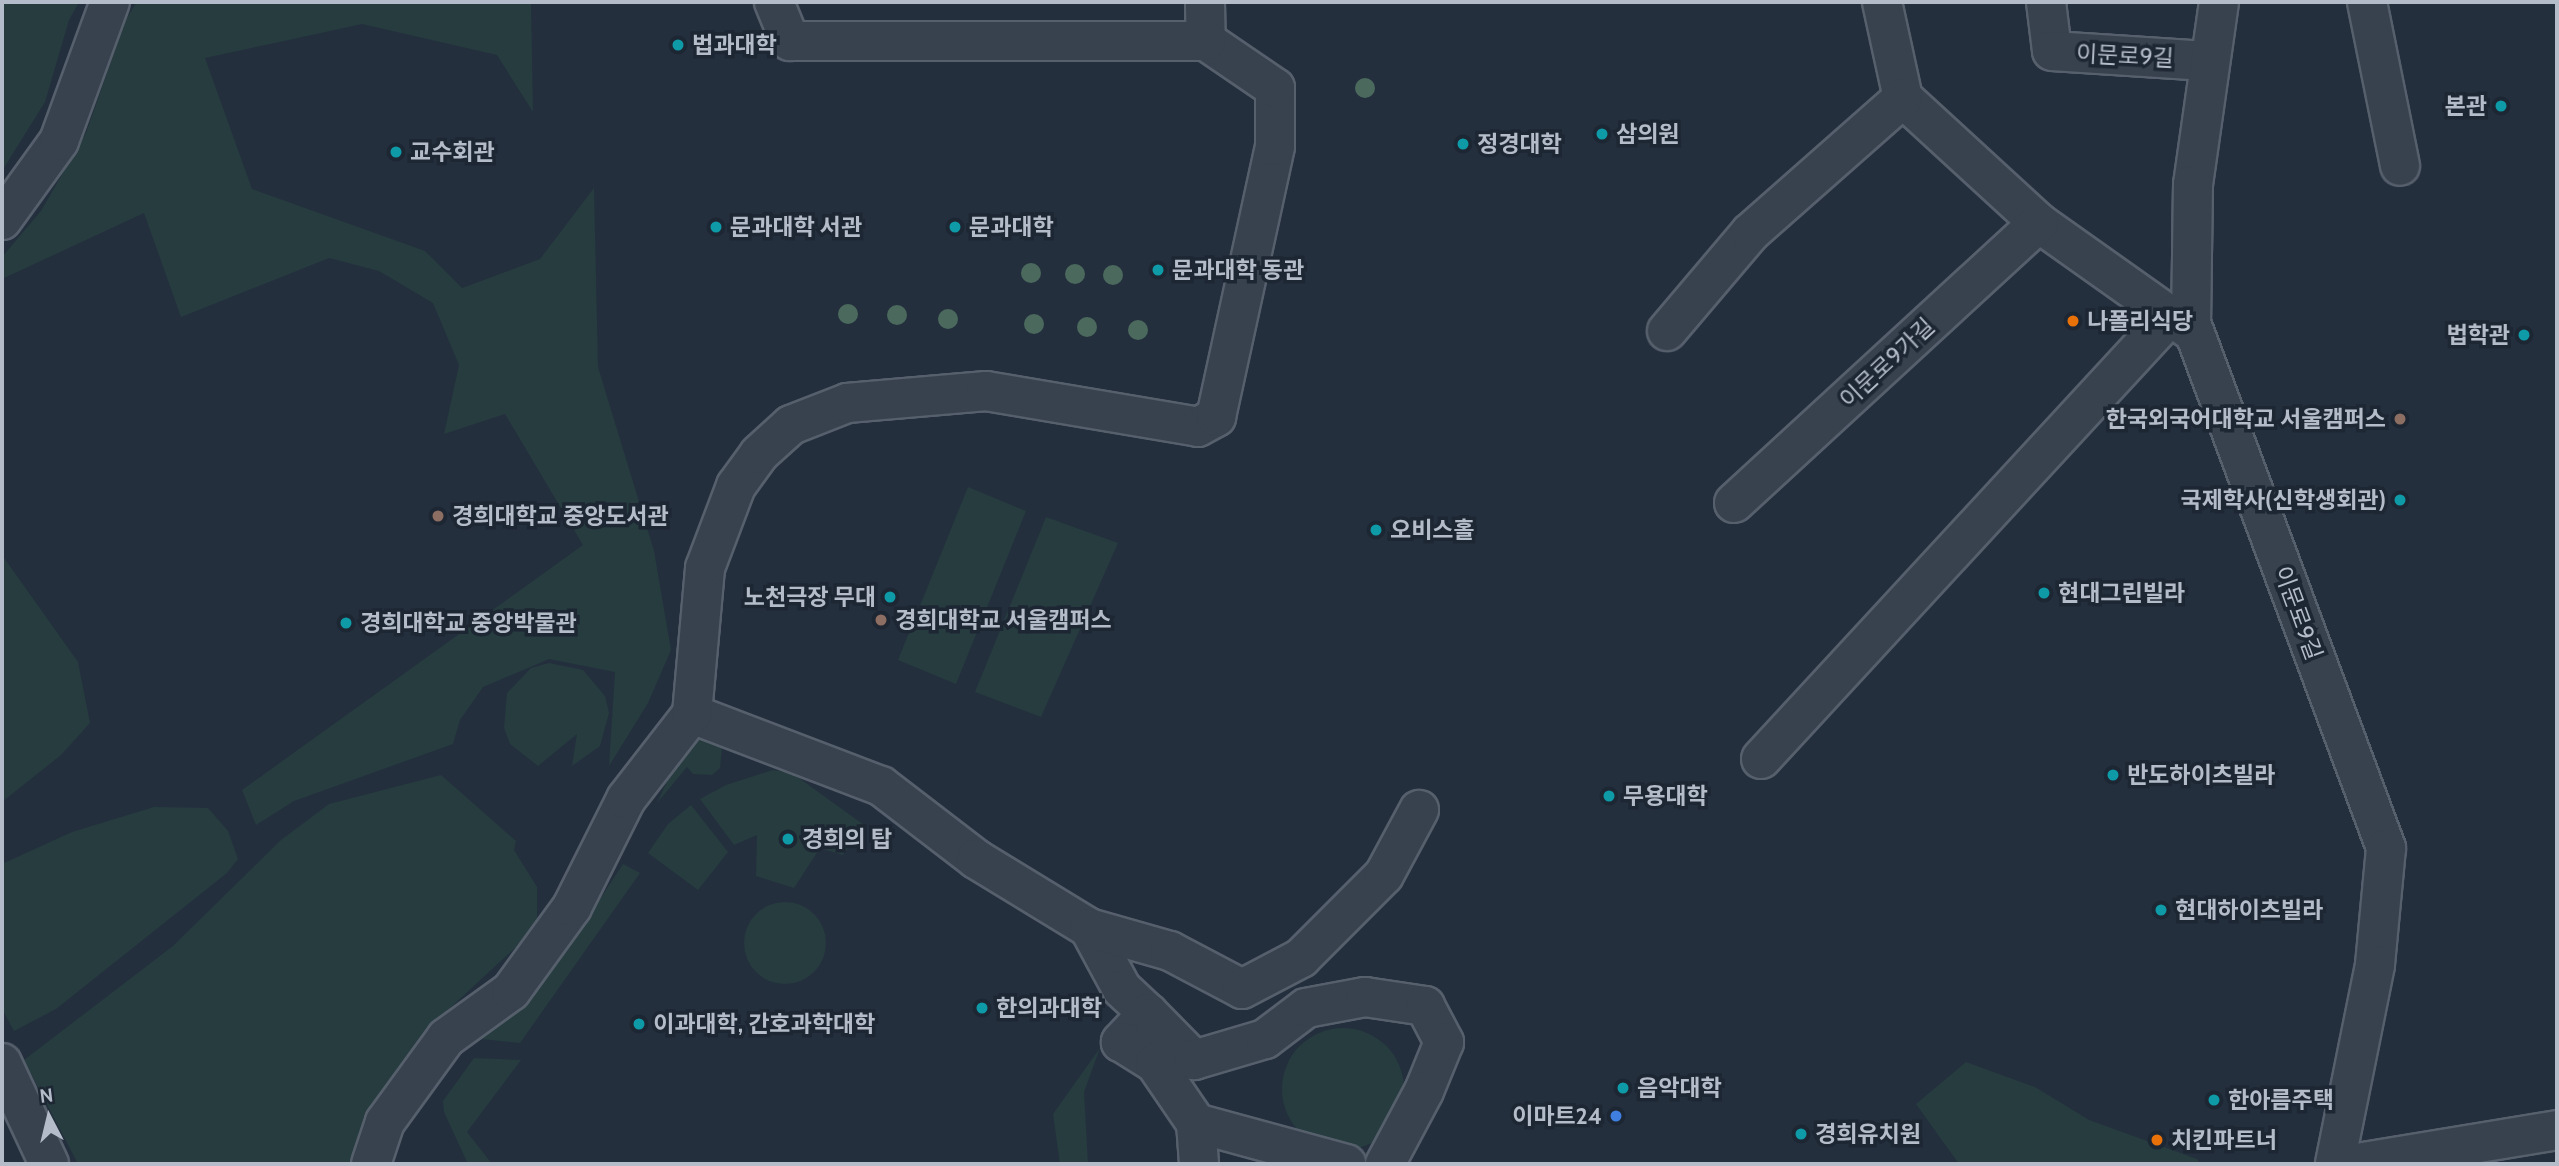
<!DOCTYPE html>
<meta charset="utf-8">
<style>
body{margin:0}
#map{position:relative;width:2559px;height:1166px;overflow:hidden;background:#242f3e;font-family:Cabin,"Noto Sans KR",sans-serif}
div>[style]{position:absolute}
.green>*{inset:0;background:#263c3f}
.round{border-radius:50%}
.roads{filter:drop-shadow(2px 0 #565f6c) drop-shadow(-2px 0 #565f6c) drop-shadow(0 2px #565f6c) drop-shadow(0 -2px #565f6c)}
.minor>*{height:38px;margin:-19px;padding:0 19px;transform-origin:19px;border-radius:19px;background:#38414e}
.trees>*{width:20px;height:20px;margin:-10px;border-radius:50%;background:#4b6a5d}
.dots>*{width:19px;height:19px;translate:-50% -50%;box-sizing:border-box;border:4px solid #1d2633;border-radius:50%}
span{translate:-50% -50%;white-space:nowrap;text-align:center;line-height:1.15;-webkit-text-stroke:7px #1d2633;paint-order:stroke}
.poi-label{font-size:23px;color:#b4bcc9;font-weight:700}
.left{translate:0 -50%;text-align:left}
.right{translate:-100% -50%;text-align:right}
.street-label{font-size:23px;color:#b4bcc9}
.frame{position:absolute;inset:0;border:4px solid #b4bcc9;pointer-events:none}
.north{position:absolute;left:14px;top:1082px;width:70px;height:70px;-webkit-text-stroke:5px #1d2633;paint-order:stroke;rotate:353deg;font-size:19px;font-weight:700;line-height:28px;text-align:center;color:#b4bcc9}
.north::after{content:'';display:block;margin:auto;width:24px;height:32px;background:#b4bcc9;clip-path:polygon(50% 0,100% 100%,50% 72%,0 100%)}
</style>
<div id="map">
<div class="green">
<i style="clip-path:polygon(2px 2px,79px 2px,69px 20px,45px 102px,2px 171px)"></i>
<i style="clip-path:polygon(137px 2px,531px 2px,533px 112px,497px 55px,362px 24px,205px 58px,252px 189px,425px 251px,462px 288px,540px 259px,594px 188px,598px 367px,654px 551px,671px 650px,648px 703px,609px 766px,615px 672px,549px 659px,483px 687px,460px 720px,453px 744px,294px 801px,256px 825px,242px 790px,583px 545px,505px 414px,444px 434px,459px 365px,433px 303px,379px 271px,329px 258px,181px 317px,144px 213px,2px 279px,2px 257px,41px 211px,86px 133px,126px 19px)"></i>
<i style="clip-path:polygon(968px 487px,1026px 511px,956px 684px,898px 660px)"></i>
<i style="clip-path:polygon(1046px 517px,1118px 543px,1041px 717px,975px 692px)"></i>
<i style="clip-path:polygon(2px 555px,78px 662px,90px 723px,61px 755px,2px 802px)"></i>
<i style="clip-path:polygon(549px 663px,583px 670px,605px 696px,609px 713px,600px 746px,572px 766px,577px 734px,538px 766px,510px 744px,504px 728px,507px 693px,531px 668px)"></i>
<i style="clip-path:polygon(695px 736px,758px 747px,722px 748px,720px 768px,712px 775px,693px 774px,687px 767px,657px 803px,684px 745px)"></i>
<i style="clip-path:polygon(773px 770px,792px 773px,864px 825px,843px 855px,820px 848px,794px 888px,756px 876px,757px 835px,734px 845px,700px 799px,726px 785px)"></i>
<i style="clip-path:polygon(441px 775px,516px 841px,514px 850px,537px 887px,537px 920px,515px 948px,423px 1033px,363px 1145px,358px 1164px,78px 1164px,24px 1060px,173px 946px,281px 840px,329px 804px)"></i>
<i style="clip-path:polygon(691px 805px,728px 852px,698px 890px,648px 853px,668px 824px)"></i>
<i style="clip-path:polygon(154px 807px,208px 808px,228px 831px,238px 859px,227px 873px,56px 1009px,14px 1031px,2px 1009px,2px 864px,72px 832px)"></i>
<i style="clip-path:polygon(623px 864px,640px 873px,520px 1043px,472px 1038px,526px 997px,562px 957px)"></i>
<i class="round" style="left:744px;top:902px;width:82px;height:82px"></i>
<i class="round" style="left:1282px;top:1028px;width:122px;height:122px"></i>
<i style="clip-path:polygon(1100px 1048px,1084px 1092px,1088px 1164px,1060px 1164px,1053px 1114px)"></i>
<i style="clip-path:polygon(474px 1058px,521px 1060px,467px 1132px,492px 1164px,468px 1164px,444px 1112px,443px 1101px)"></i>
<i style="clip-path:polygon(1966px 1062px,2035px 1087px,2089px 1120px,2197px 1159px,2200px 1164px,1959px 1164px,1916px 1104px)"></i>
</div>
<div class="roads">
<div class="minor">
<i style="left:1205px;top:2px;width:39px;rotate:89deg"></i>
<i style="left:1882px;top:2px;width:98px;rotate:77.7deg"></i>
<i style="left:1903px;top:98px;width:185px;rotate:42.6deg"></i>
<i style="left:2039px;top:223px;width:185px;rotate:35.3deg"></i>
<i style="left:2046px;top:2px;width:49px;rotate:83deg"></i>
<i style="left:2052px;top:51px;width:155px;rotate:3.7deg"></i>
<i style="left:2219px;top:2px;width:184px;rotate:98.1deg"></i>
<i style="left:2193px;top:184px;width:139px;rotate:90.8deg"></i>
<i style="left:2191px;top:323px;width:560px;rotate:69.62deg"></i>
<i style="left:2386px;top:848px;width:118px;rotate:95.4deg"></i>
<i style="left:2375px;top:965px;width:203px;rotate:101.4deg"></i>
<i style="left:2367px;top:2px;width:167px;rotate:78.6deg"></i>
<i style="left:2px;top:220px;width:97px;rotate:-54.2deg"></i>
<i style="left:59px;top:141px;width:148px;rotate:-69.9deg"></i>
<i style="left:1667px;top:331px;width:128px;rotate:-49.7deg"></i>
<i style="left:1750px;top:233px;width:204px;rotate:-41.4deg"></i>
<i style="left:1734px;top:503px;width:414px;rotate:-42.6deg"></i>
<i style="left:692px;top:714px;width:202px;rotate:20.9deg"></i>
<i style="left:881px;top:786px;width:120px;rotate:37.5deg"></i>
<i style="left:976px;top:859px;width:132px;rotate:31.4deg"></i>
<i style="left:1089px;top:928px;width:69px;rotate:61.6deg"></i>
<i style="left:1122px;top:989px;width:35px;rotate:43deg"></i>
<i style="left:1148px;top:1013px;width:40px;rotate:133deg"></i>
<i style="left:1121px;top:1042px;width:40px;rotate:32deg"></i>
<i style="left:1155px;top:1063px;width:73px;rotate:55.7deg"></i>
<i style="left:1196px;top:1123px;width:41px;rotate:85.8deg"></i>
<i style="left:1761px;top:759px;width:604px;rotate:-47.28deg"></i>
<i style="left:1089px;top:928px;width:84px;rotate:15.9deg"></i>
<i style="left:1170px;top:951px;width:81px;rotate:27.8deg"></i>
<i style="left:1242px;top:989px;width:67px;rotate:-27.7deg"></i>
<i style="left:1301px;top:958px;width:117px;rotate:-45deg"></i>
<i style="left:1384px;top:875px;width:74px;rotate:-61.7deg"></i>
<i style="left:1148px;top:1013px;width:66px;rotate:45.6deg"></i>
<i style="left:1194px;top:1060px;width:74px;rotate:-16.5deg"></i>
<i style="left:1265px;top:1039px;width:51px;rotate:-37.1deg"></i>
<i style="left:1306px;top:1008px;width:60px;rotate:-10.6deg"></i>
<i style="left:1365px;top:997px;width:61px;rotate:8.5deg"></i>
<i style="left:1425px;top:1006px;width:41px;rotate:62.2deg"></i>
<i style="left:1444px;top:1042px;width:53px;rotate:112.2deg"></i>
<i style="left:1424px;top:1091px;width:83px;rotate:118.1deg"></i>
<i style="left:2px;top:1063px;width:111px;rotate:65deg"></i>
<i style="left:1196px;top:1123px;width:156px;rotate:15.3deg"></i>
<i style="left:371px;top:1164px;width:44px;rotate:-71.6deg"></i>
<i style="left:385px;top:1122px;width:104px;rotate:-54deg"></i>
<i style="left:446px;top:1038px;width:80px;rotate:-35.9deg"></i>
<i style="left:511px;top:991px;width:104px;rotate:-54deg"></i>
<i style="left:572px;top:907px;width:121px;rotate:-63.4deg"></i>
<i style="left:626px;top:799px;width:108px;rotate:-52.2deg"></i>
<i style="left:692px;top:714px;width:147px;rotate:-84.9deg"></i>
<i style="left:705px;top:568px;width:88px;rotate:-69.3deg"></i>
<i style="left:736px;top:486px;width:39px;rotate:-54deg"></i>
<i style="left:759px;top:454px;width:43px;rotate:-42.2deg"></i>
<i style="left:791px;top:425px;width:60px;rotate:-21.4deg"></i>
<i style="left:847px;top:403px;width:140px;rotate:-4.9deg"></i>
<i style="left:986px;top:391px;width:215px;rotate:9.6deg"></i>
<i style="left:1198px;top:427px;width:21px;rotate:-29deg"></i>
<i style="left:1216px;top:417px;width:277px;rotate:-77.7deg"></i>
<i style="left:1275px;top:146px;width:58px;rotate:-90deg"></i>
<i style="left:1275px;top:88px;width:83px;rotate:-145.7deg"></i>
<i style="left:1206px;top:41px;width:416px;rotate:180deg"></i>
<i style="left:790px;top:41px;width:42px;rotate:-112.3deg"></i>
<i style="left:2352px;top:1164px;width:208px;rotate:-9.4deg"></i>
</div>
</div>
<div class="trees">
<i style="left:1365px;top:88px"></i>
<i style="left:1031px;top:273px"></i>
<i style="left:1075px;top:274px"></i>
<i style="left:1113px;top:275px"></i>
<i style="left:848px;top:314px"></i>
<i style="left:897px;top:315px"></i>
<i style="left:948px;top:319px"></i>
<i style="left:1034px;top:324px"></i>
<i style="left:1087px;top:327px"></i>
<i style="left:1138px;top:330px"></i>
</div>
<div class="dots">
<i style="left:678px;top:45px;background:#0f9aa8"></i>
<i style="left:2501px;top:106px;background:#0f9aa8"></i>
<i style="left:1602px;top:134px;background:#0f9aa8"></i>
<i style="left:1463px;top:144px;background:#0f9aa8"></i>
<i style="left:396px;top:152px;background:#0f9aa8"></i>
<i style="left:716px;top:227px;background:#0f9aa8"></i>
<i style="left:955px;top:227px;background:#0f9aa8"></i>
<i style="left:1158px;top:270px;background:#0f9aa8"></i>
<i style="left:2073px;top:321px;background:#e8710a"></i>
<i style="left:2524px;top:335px;background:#0f9aa8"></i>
<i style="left:2400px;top:419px;background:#8d6e63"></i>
<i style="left:2400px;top:500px;background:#0f9aa8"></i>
<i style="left:438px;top:516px;background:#8d6e63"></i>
<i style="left:1376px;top:530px;background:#0f9aa8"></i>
<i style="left:2044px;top:593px;background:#0f9aa8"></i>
<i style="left:890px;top:597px;background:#0f9aa8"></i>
<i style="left:881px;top:620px;background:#8d6e63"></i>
<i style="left:346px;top:623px;background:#0f9aa8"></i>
<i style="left:2113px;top:775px;background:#0f9aa8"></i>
<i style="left:1609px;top:796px;background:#0f9aa8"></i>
<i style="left:788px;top:839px;background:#0f9aa8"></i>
<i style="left:2161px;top:910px;background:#0f9aa8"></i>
<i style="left:982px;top:1008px;background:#0f9aa8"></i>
<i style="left:639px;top:1024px;background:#0f9aa8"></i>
<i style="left:1623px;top:1088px;background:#0f9aa8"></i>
<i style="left:2214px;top:1100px;background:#0f9aa8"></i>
<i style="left:1616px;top:1116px;background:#3f7fe0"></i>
<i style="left:1801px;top:1134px;background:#0f9aa8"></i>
<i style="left:2157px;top:1140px;background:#e8710a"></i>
</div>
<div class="poi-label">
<span class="left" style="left:692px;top:45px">법과대학</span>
<span class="right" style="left:2487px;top:106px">본관</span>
<span class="left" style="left:1616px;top:134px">삼의원</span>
<span class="left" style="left:1477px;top:144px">정경대학</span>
<span class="left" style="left:410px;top:152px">교수회관</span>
<span class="left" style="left:730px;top:227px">문과대학 서관</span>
<span class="left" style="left:969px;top:227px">문과대학</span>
<span class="left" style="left:1172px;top:270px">문과대학 동관</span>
<span class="left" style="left:2087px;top:321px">나폴리식당</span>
<span class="right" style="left:2510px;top:335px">법학관</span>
<span class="right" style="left:2386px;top:419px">한국외국어대학교 서울캠퍼스</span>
<span class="right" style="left:2386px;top:500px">국제학사(신학생회관)</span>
<span class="left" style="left:452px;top:516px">경희대학교 중앙도서관</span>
<span class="left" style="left:1390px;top:530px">오비스홀</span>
<span class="left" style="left:2058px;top:593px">현대그린빌라</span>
<span class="right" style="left:876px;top:597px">노천극장 무대</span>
<span class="left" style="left:895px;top:620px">경희대학교 서울캠퍼스</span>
<span class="left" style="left:360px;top:623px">경희대학교 중앙박물관</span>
<span class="left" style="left:2127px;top:775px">반도하이츠빌라</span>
<span class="left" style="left:1623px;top:796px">무용대학</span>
<span class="left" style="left:802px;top:839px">경희의 탑</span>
<span class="left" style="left:2175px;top:910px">현대하이츠빌라</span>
<span class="left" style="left:996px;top:1008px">한의과대학</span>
<span class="left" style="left:653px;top:1024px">이과대학, 간호과학대학</span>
<span class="left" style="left:1637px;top:1088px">음악대학</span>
<span class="left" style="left:2228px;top:1100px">한아름주택</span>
<span class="right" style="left:1602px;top:1116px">이마트24</span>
<span class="left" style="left:1815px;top:1134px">경희유치원</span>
<span class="left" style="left:2171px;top:1140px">치킨파트너</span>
</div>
<div class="street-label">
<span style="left:2125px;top:56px;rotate:3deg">이문로9길</span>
<span style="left:1887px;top:363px;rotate:-43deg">이문로9가길</span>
<span style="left:2298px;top:613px;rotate:70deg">이문로9길</span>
</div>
<div class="frame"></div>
<div class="north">N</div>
</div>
